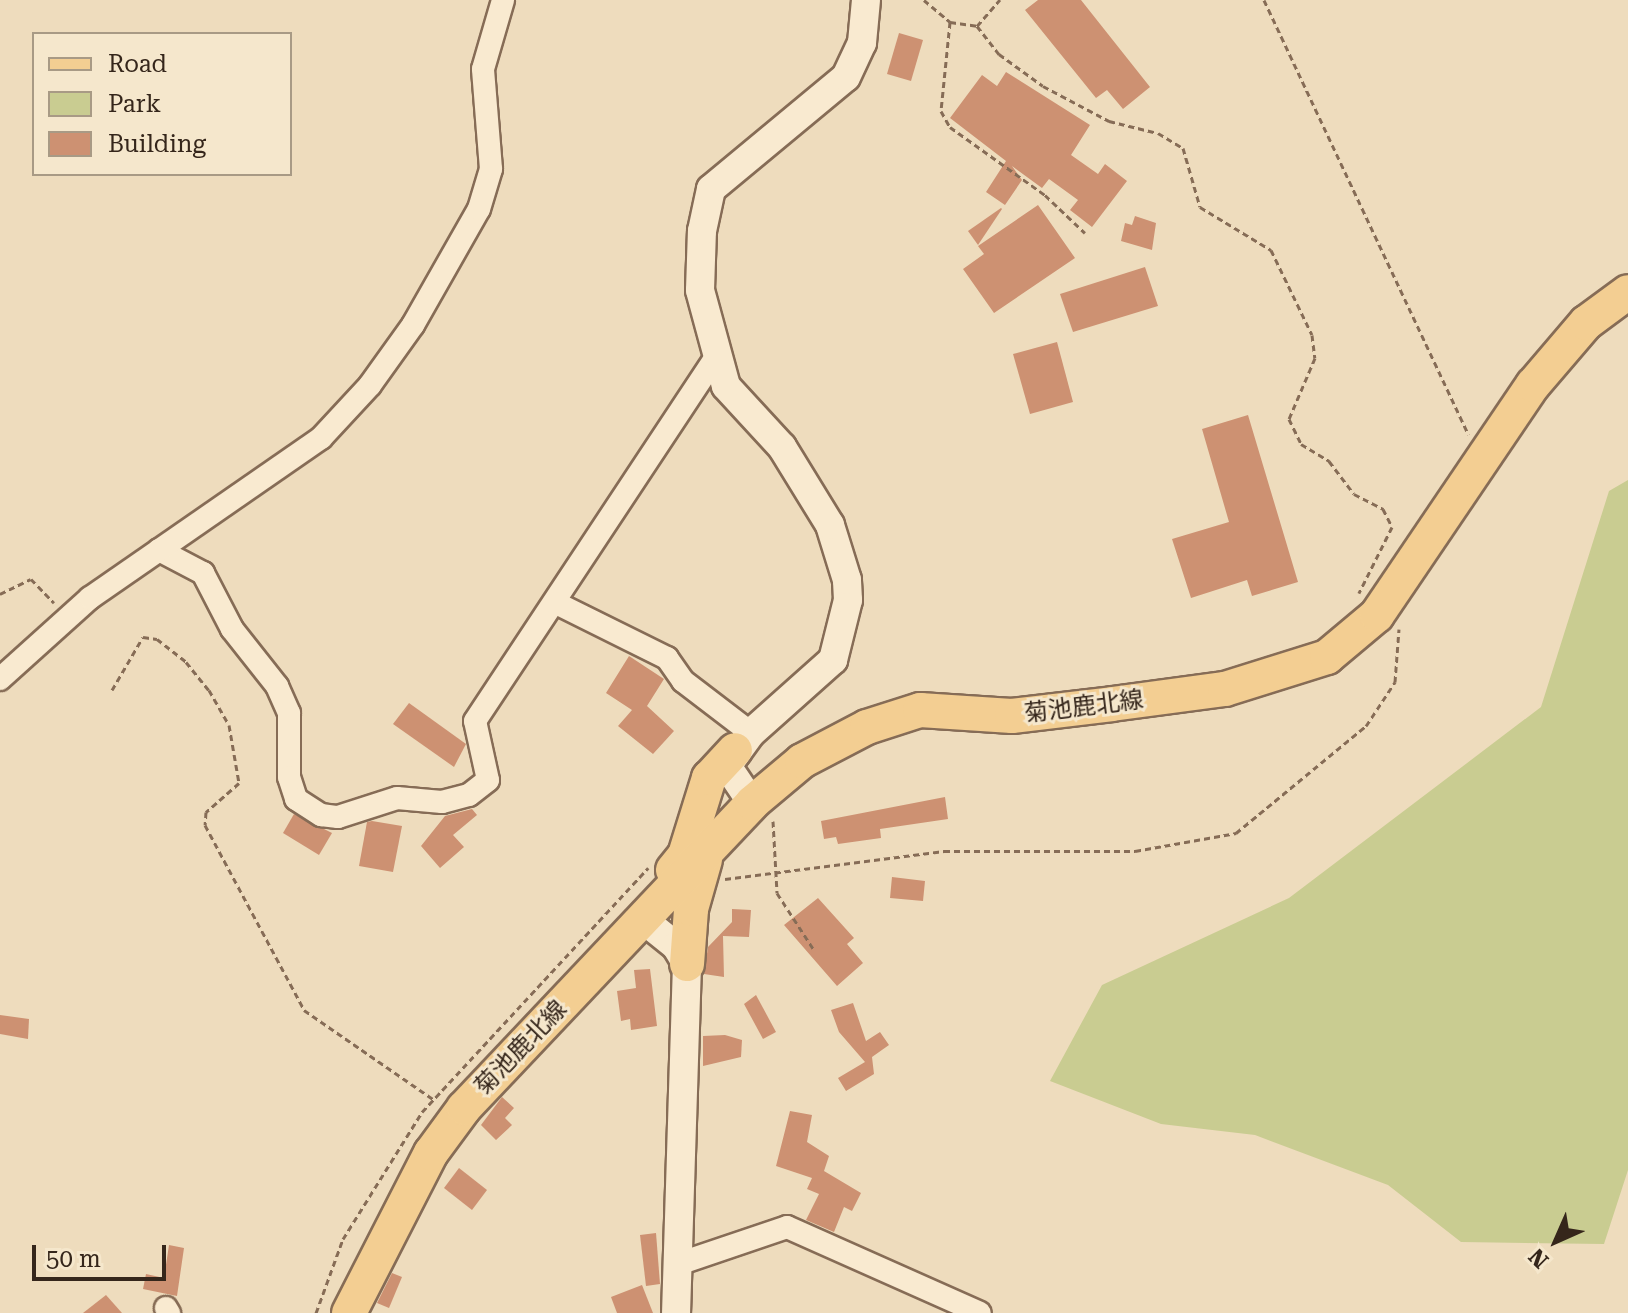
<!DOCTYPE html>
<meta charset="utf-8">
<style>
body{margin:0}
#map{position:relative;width:1628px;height:1313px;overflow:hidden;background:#eedcbd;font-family:"Roboto Serif","Noto Sans JP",serif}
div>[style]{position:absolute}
.green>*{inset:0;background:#c9cc91}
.building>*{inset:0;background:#cd9172}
.path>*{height:3px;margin-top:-1.5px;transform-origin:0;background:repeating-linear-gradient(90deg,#866c56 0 6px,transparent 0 10px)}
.roads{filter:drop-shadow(2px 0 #866c56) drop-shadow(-2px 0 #866c56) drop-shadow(0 2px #866c56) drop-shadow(0 -2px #866c56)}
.minor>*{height:22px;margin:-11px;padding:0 11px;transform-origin:11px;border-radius:11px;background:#f9ead0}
.tertiary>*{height:28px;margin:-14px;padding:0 14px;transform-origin:14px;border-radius:14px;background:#f9ead0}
.primary>*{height:34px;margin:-17px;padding:0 17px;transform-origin:17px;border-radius:17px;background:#f3ce92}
span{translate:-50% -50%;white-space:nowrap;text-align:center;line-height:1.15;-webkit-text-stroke:6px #f5e7cc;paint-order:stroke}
.street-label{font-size:24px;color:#35261b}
.legend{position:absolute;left:32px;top:32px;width:260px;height:144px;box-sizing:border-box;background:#f5e7cc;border:2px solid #a89a85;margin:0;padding:10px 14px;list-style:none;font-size:24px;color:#35261b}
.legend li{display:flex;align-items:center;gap:16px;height:40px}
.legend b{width:40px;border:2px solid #a89a85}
.north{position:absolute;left:1516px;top:1201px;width:80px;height:80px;-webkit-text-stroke:6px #f5e7cc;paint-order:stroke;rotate:225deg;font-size:22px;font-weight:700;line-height:32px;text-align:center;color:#35261b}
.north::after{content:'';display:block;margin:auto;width:28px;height:36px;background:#35261b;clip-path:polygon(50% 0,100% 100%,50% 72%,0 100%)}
.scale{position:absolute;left:32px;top:1245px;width:134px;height:36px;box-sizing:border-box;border:4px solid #35261b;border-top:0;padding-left:10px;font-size:24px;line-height:28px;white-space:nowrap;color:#35261b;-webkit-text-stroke:6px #f5e7cc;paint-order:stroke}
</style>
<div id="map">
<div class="green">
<i style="clip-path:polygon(1628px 480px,1628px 1170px,1604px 1244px,1461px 1242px,1388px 1185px,1255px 1135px,1161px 1124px,1050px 1081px,1102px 985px,1289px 898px,1541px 707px,1609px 491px)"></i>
</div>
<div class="building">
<i style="clip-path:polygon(1038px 0,1081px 0,1150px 87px,1123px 109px,1107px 90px,1096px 98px,1025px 10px)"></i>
<i style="clip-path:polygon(899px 33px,923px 40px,911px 81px,887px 74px)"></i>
<i style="clip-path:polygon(1006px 72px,1090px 125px,1071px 155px,1098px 174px,1105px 164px,1127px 181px,1092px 227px,1070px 210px,1078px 200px,1049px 179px,1042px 188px,1012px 166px,1022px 180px,1005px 205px,986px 192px,1006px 161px,950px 118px,982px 75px,997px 86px)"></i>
<i style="clip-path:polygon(1038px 205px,1075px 258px,994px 313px,963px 269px,984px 254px,978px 246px)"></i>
<i style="clip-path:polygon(1001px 208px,1002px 209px,978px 245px,968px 231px)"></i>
<i style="clip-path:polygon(1135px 216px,1156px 223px,1152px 250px,1121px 241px,1125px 223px,1132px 225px)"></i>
<i style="clip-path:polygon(1145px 267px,1158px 306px,1073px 332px,1060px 294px)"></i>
<i style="clip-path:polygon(1057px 342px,1073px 402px,1030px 414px,1013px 354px)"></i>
<i style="clip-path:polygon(1248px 415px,1298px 582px,1252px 596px,1247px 580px,1191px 598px,1172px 539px,1229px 522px,1202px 429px)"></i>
<i style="clip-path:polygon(629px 656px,664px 679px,647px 706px,674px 731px,653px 754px,618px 726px,632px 710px,606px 693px)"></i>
<i style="clip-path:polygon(409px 703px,466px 744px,454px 767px,393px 724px)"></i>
<i style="clip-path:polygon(945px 797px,948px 819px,880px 829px,881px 838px,838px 844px,836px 837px,824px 839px,821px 821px)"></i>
<i style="clip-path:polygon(472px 809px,477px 815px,453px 835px,464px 847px,440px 868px,421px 846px,445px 816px)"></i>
<i style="clip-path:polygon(294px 814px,332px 833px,319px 855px,283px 833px)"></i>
<i style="clip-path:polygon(372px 821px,402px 826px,393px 872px,359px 866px,367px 822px)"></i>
<i style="clip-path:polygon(892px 877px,925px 881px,923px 901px,890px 898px)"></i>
<i style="clip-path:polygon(818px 898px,854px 938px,847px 944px,863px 963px,837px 986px,784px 925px)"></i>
<i style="clip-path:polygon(732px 909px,751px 910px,749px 937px,723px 936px,724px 977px,704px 974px,708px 947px,732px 922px)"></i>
<i style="clip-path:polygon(650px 969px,657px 1026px,631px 1030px,630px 1019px,621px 1021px,617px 991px,636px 988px,634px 970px)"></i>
<i style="clip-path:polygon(756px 995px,776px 1032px,763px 1039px,744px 1004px)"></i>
<i style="clip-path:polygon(853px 1003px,866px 1041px,880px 1032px,889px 1045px,872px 1057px,874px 1074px,846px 1091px,838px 1078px,865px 1062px,839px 1032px,831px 1010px)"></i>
<i style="clip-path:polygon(0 1015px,29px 1019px,28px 1039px,0 1034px)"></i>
<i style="clip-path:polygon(725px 1035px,742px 1040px,741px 1057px,703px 1066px,703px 1036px)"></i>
<i style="clip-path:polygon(502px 1097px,514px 1108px,505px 1118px,512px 1125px,496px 1140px,481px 1125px)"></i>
<i style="clip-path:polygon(790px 1111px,812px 1115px,807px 1142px,829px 1156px,824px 1171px,861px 1193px,852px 1211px,844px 1207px,834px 1232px,806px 1220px,819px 1194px,807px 1189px,812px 1178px,776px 1166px)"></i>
<i style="clip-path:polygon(459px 1168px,487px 1190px,472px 1210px,444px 1188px)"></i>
<i style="clip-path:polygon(656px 1233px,660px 1284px,646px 1286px,640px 1235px)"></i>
<i style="clip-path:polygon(169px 1245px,184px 1248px,177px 1296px,143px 1289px,146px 1274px,164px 1278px)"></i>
<i style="clip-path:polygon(392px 1273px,402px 1277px,389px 1308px,377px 1303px)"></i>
<i style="clip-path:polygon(642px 1285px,653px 1313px,617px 1313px,611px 1297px)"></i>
<i style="clip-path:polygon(106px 1295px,122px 1313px,83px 1313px)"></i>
</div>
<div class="path">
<i style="left:924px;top:0;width:34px;rotate:40deg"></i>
<i style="left:950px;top:22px;width:27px;rotate:8deg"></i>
<i style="left:977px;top:26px;width:36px;rotate:52deg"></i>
<i style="left:999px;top:54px;width:54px;rotate:36deg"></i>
<i style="left:1043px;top:86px;width:75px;rotate:27.9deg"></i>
<i style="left:1109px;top:121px;width:50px;rotate:13.8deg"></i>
<i style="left:1158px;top:133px;width:29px;rotate:31deg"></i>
<i style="left:1183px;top:148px;width:61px;rotate:73.9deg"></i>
<i style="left:1200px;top:207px;width:83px;rotate:31.2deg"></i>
<i style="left:1271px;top:250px;width:94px;rotate:64.2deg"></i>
<i style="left:1312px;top:335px;width:23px;rotate:83deg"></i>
<i style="left:1315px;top:358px;width:66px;rotate:113.1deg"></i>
<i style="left:1289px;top:419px;width:28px;rotate:64deg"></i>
<i style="left:1301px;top:444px;width:33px;rotate:31deg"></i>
<i style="left:1329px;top:461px;width:41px;rotate:52.9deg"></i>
<i style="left:1354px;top:494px;width:33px;rotate:27deg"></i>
<i style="left:1383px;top:509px;width:20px;rotate:63deg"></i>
<i style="left:1392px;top:527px;width:74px;rotate:116.6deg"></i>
<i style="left:1264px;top:0;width:480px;rotate:64.8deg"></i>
<i style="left:950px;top:22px;width:89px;rotate:95.8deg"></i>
<i style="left:941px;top:111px;width:18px;rotate:61deg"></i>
<i style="left:950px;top:127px;width:117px;rotate:35.6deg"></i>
<i style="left:1045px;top:195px;width:55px;rotate:43.5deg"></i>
<i style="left:977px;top:26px;width:35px;rotate:-49deg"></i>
<i style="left:0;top:594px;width:34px;rotate:-26deg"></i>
<i style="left:31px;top:579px;width:33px;rotate:46deg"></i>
<i style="left:112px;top:690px;width:61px;rotate:-59.7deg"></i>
<i style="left:143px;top:637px;width:14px;rotate:8deg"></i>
<i style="left:157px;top:639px;width:37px;rotate:38deg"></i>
<i style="left:186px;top:662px;width:36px;rotate:51deg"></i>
<i style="left:209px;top:690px;width:40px;rotate:60.3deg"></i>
<i style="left:229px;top:725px;width:59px;rotate:80.2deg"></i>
<i style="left:239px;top:783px;width:44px;rotate:138.7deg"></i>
<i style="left:206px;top:812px;width:13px;rotate:94deg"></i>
<i style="left:205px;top:825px;width:210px;rotate:61.8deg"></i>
<i style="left:304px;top:1010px;width:157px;rotate:34.6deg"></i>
<i style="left:773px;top:821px;width:72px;rotate:86.8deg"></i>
<i style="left:777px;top:893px;width:68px;rotate:57deg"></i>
<i style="left:725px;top:879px;width:221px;rotate:-7.3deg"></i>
<i style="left:944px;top:851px;width:191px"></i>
<i style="left:1135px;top:851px;width:103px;rotate:-10.1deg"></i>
<i style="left:1236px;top:833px;width:168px;rotate:-39.5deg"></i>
<i style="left:1366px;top:726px;width:53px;rotate:-56.6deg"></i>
<i style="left:1395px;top:682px;width:53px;rotate:-85.7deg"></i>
<i style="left:316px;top:1313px;width:79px;rotate:-70deg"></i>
<i style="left:343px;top:1239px;width:150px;rotate:-58.1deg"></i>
<i style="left:422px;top:1112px;width:333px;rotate:-47.2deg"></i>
</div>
<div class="roads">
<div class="minor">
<i style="left:159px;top:550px;width:50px;rotate:27.6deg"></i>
<i style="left:203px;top:573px;width:63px;rotate:62.6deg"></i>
<i style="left:232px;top:629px;width:73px;rotate:51.7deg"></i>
<i style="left:277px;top:686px;width:30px;rotate:66deg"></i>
<i style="left:289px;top:713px;width:64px;rotate:90deg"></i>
<i style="left:289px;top:777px;width:23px;rotate:72deg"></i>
<i style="left:296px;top:799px;width:30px;rotate:33deg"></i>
<i style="left:321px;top:815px;width:17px;rotate:7deg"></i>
<i style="left:338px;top:817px;width:62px;rotate:-17.9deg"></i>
<i style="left:397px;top:798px;width:45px;rotate:5.1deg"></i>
<i style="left:442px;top:802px;width:28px;rotate:-15deg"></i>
<i style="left:469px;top:795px;width:24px;rotate:-38deg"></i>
<i style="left:488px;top:780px;width:60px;rotate:-102.4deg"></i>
<i style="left:475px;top:721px;width:438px;rotate:-56.5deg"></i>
<i style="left:556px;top:603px;width:124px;rotate:26.4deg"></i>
<i style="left:667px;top:658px;width:28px;rotate:55deg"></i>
<i style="left:683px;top:681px;width:86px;rotate:37.4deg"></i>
<i style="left:0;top:679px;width:121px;rotate:-42deg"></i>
<i style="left:90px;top:598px;width:281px;rotate:-34.7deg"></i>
<i style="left:321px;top:438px;width:72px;rotate:-47.2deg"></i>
<i style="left:370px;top:385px;width:74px;rotate:-54.4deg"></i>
<i style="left:413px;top:325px;width:133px;rotate:-60.4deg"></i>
<i style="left:479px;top:209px;width:42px;rotate:-73.3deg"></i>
<i style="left:491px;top:169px;width:100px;rotate:-94.6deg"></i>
<i style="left:483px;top:69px;width:72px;rotate:-73.8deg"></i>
<i style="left:678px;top:1264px;width:115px;rotate:-18.7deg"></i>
<i style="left:787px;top:1227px;width:211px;rotate:24deg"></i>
<i style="left:166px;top:1308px;width:6px;rotate:59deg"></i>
</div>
<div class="tertiary">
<i style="left:752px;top:803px;width:45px;rotate:-124deg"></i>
<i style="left:727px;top:766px;width:41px;rotate:-54deg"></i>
<i style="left:751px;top:733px;width:110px;rotate:-41.7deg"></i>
<i style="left:833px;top:660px;width:62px;rotate:-76deg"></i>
<i style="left:848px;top:600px;width:20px;rotate:-93deg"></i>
<i style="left:847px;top:580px;width:58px;rotate:-107.2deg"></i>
<i style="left:830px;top:525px;width:92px;rotate:-121.6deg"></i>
<i style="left:782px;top:447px;width:83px;rotate:-132.6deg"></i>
<i style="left:726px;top:386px;width:99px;rotate:-105.2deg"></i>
<i style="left:700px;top:290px;width:59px;rotate:-88.1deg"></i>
<i style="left:702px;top:231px;width:43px;rotate:-77.9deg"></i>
<i style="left:711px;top:189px;width:175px;rotate:-39.7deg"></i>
<i style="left:846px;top:77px;width:38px;rotate:-65deg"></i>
<i style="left:862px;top:43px;width:43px;rotate:-84.7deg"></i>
<i style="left:645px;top:921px;width:40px;rotate:39deg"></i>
<i style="left:676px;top:946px;width:21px;rotate:59deg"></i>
<i style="left:687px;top:964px;width:349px;rotate:91.8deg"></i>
</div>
<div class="primary">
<i style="left:673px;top:870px;width:19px;rotate:-51deg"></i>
<i style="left:685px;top:855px;width:81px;rotate:-72.7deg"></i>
<i style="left:709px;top:778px;width:38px;rotate:-47deg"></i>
<i style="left:687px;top:964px;width:55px;rotate:-85.8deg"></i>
<i style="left:691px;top:909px;width:51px;rotate:-74.1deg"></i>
<i style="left:349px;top:1313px;width:180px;rotate:-62.9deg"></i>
<i style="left:431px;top:1153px;width:56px;rotate:-53.7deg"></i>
<i style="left:464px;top:1108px;width:419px;rotate:-46.6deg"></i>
<i style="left:752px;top:803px;width:65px;rotate:-40deg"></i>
<i style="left:802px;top:761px;width:73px;rotate:-27.6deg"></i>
<i style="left:867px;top:727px;width:56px;rotate:-17.8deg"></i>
<i style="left:920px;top:710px;width:92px;rotate:3.7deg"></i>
<i style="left:1012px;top:716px;width:101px;rotate:-6.8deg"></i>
<i style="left:1112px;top:704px;width:114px;rotate:-7.6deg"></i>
<i style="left:1225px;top:689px;width:107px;rotate:-17.4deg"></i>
<i style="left:1327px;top:657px;width:65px;rotate:-40deg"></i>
<i style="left:1377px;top:615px;width:278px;rotate:-55.9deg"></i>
<i style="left:1533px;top:385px;width:82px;rotate:-49.5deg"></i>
<i style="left:1586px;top:323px;width:52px;rotate:-36.4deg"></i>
</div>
</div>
<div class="street-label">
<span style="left:1084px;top:707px;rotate:-7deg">菊池鹿北線</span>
<span style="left:521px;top:1048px;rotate:-46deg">菊池鹿北線</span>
</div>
<ul class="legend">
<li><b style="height:10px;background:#f3ce92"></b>Road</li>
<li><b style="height:22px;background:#c9cc91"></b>Park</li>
<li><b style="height:22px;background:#cd9172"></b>Building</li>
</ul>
<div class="north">N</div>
<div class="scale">50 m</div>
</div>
